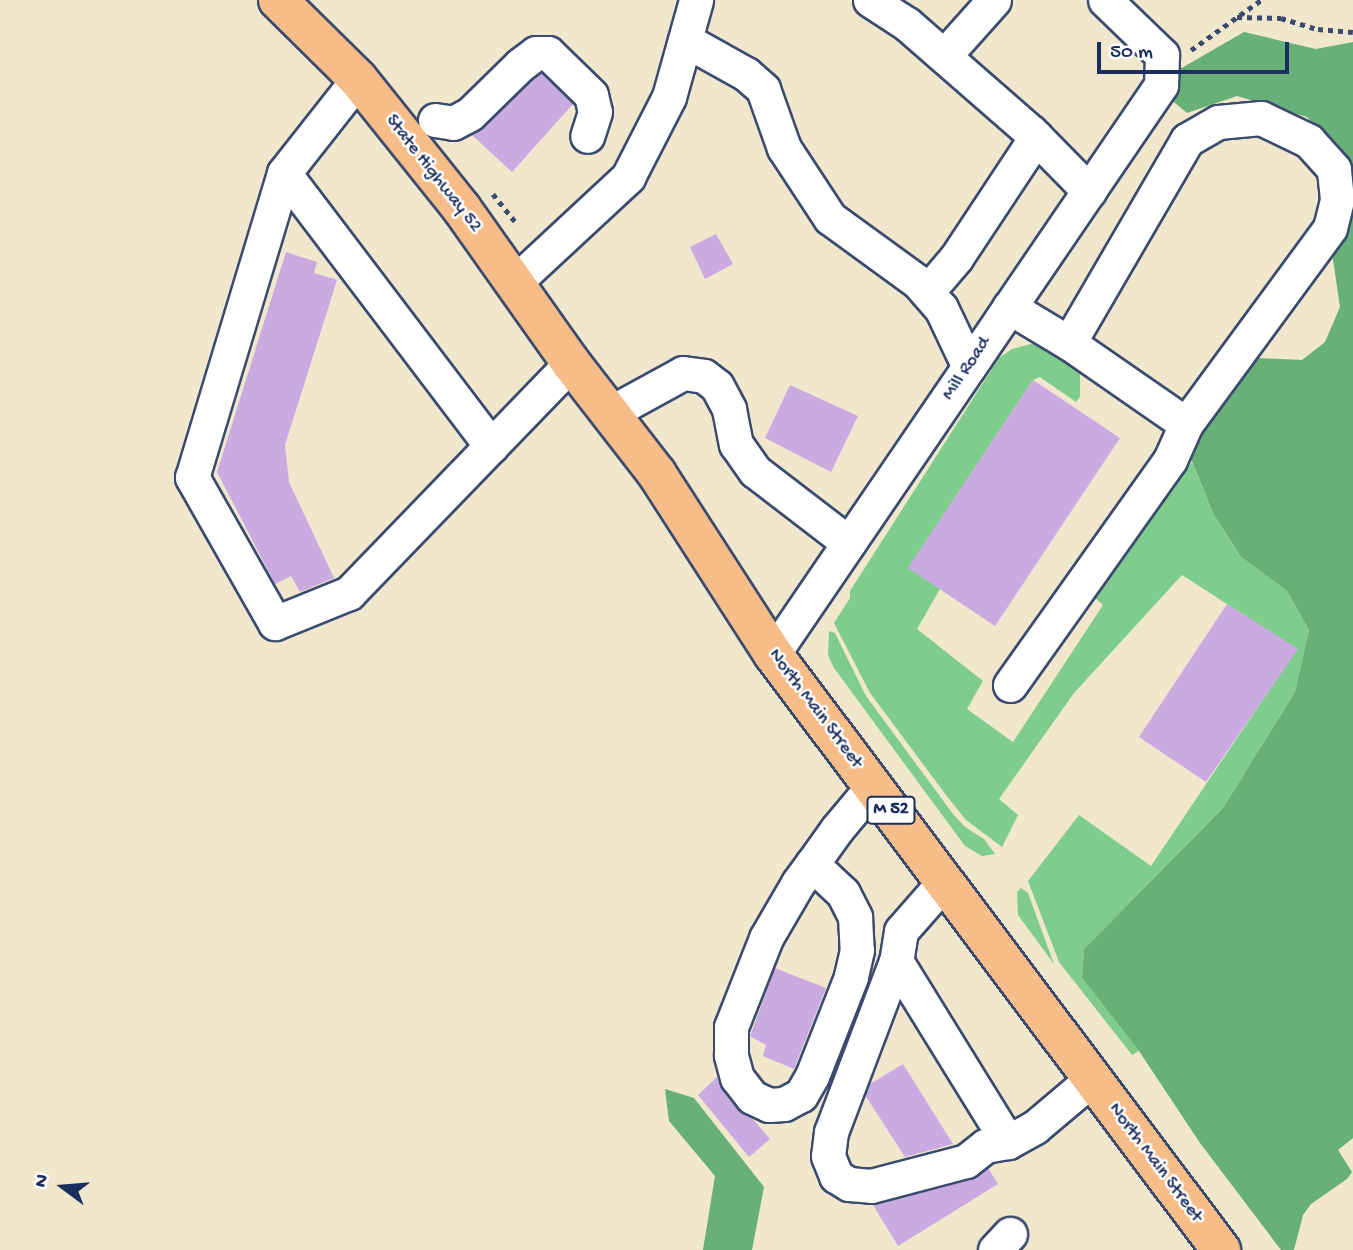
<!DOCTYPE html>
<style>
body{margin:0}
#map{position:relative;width:1353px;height:1250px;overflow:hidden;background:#f1e7cd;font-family:"Gochi Hand",sans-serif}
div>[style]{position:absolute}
.green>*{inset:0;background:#7fcd8c}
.forest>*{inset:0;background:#67b078}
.building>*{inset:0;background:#c9abe1}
.path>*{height:4.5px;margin-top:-2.25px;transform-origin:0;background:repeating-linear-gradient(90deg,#3b4b6f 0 5px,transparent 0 10px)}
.roads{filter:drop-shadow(2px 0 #3b4b6f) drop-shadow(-2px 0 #3b4b6f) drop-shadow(0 2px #3b4b6f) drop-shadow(0 -2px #3b4b6f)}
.minor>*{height:33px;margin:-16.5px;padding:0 16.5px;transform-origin:16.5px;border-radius:16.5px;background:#fff}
.major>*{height:38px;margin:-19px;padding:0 19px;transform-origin:19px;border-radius:19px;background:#f7bd88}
span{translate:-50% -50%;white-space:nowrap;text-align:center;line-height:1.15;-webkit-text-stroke:5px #fff;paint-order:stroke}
.shield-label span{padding:2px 5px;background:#fff;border:2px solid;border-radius:5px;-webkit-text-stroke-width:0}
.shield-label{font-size:18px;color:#1b2f5e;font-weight:700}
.street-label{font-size:19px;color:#1b2f5e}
.north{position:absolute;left:28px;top:1152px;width:70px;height:70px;-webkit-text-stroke:5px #fff;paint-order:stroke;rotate:286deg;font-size:19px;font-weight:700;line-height:28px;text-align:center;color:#1b2f5e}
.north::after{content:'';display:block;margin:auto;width:24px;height:32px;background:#1b2f5e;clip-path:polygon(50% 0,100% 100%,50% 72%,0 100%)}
.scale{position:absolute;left:1097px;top:42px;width:192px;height:32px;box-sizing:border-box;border:4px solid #1b2f5e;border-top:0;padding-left:9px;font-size:21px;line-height:24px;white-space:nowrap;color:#1b2f5e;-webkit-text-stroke:5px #fff;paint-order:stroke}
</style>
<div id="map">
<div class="green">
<i style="clip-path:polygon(1031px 344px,1039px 344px,1080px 365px,1080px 397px,1076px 402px,1040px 377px,1033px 380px,909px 567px,940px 589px,917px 629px,983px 681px,967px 709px,1013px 742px,1103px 605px,1094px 597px,1192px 462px,1213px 513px,1239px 555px,1287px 591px,1309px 630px,1295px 692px,1223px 808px,1084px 949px,1082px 978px,1139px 1051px,1132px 1055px,1059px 962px,1028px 881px,1079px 815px,1151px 866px,1297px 649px,1182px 575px,1074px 693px,999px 799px,1018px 815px,1002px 847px,966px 820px,946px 795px,870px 693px,834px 623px,850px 598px,850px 591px,999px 358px,1012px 349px)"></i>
<i style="clip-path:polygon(829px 631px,835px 633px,866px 696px,953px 814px,965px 827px,984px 839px,995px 854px,982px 856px,965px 846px,834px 668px,828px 655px)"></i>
<i style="clip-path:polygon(1021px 888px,1028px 893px,1054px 964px,1018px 915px,1017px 892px)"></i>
</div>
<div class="forest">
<i style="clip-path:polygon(1244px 32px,1316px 49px,1353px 42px,1353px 204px,1350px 164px,1307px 117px,1237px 96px,1187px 113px,1169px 98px,1180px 69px)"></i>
<i style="clip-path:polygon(1353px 210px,1353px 1138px,1338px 1150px,1352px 1172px,1347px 1179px,1311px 1204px,1303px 1215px,1294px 1250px,1281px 1250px,1200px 1143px,1139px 1051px,1082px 978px,1084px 949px,1223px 808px,1295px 692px,1309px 630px,1287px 591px,1240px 556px,1213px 513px,1187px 449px,1258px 358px,1302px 360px,1325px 342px,1340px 307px,1332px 253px)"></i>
<i style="clip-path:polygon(665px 1089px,694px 1098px,764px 1187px,752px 1250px,703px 1250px,715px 1176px,669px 1121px)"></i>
</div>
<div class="building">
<i style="clip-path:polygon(541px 73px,573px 104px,512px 172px,472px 135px)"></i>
<i style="clip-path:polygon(716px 234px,733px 264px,705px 279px,690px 247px)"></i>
<i style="clip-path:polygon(286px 252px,317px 262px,314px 273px,337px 280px,285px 445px,289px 482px,334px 578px,300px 592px,291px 576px,275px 584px,217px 472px)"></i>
<i style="clip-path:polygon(1033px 380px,1120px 438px,995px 626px,908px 568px)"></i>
<i style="clip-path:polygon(790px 385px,858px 416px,831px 472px,765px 438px)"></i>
<i style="clip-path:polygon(1227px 604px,1298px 649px,1206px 782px,1139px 737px)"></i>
<i style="clip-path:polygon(775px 968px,826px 988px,794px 1069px,763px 1056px,766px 1045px,750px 1036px)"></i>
<i style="clip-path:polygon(903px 1064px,953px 1144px,905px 1157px,865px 1095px,870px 1084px)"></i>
<i style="clip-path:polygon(717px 1077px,722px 1089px,737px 1109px,753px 1119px,770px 1139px,749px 1157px,698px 1095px)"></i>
<i style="clip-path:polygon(988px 1168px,998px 1184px,898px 1246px,873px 1205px,971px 1180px)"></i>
</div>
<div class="path">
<i style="left:1237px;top:17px;width:44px;rotate:1.3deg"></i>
<i style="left:1281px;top:18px;width:39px;rotate:17deg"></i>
<i style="left:1318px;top:29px;width:35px;rotate:5deg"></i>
<i style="left:1191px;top:50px;width:86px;rotate:-35.5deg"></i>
<i style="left:493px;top:194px;width:35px;rotate:51deg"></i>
</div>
<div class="roads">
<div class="minor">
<i style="left:870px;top:0;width:44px;rotate:33deg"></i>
<i style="left:907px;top:24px;width:164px;rotate:41.1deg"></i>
<i style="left:1031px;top:132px;width:83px;rotate:45.5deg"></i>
<i style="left:685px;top:40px;width:70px;rotate:29.1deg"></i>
<i style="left:746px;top:74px;width:23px;rotate:41deg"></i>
<i style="left:763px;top:89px;width:63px;rotate:70.4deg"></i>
<i style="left:784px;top:148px;width:84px;rotate:56.7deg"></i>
<i style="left:830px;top:218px;width:109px;rotate:36deg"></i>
<i style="left:918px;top:282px;width:35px;rotate:49deg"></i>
<i style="left:941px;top:308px;width:65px;rotate:64.6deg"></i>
<i style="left:944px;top:56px;width:75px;rotate:-48.2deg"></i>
<i style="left:358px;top:79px;width:120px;rotate:128.2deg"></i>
<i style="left:284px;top:173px;width:318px;rotate:106.8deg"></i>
<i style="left:192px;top:477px;width:168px;rotate:60.4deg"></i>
<i style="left:275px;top:623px;width:80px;rotate:-22.1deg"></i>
<i style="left:349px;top:593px;width:320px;rotate:-46deg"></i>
<i style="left:435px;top:120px;width:18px;rotate:9deg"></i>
<i style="left:453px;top:123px;width:19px;rotate:-28deg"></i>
<i style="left:470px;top:114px;width:70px;rotate:-44.4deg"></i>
<i style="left:520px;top:65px;width:20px;rotate:-37deg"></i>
<i style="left:536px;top:53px;width:12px"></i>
<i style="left:548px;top:53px;width:60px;rotate:44.3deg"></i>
<i style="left:591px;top:95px;width:17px;rotate:77deg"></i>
<i style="left:595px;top:112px;width:25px;rotate:108deg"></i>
<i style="left:284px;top:173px;width:343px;rotate:52.8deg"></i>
<i style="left:514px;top:283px;width:156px;rotate:-42.9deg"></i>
<i style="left:628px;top:177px;width:90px;rotate:-62.9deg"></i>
<i style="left:669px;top:97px;width:101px;rotate:-74.4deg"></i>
<i style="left:927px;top:292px;width:45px;rotate:-49.5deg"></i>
<i style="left:956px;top:258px;width:145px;rotate:-56.5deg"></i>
<i style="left:1009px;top:307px;width:70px;rotate:31deg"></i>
<i style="left:610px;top:413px;width:83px;rotate:-28.7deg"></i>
<i style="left:683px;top:373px;width:21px;rotate:8deg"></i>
<i style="left:704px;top:376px;width:16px;rotate:38deg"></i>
<i style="left:717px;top:386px;width:26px;rotate:62deg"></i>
<i style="left:729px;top:409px;width:36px;rotate:79deg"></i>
<i style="left:736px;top:444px;width:33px;rotate:55deg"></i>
<i style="left:755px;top:471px;width:118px;rotate:37.5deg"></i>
<i style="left:773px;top:654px;width:689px;rotate:-55.71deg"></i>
<i style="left:1161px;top:85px;width:30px;rotate:-88deg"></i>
<i style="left:1162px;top:55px;width:79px;rotate:-136deg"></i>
<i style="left:1010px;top:685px;width:276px;rotate:-54.6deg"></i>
<i style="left:1170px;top:460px;width:39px;rotate:-66deg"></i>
<i style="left:1186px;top:424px;width:243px;rotate:-53.7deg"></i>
<i style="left:1330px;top:228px;width:30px;rotate:-76deg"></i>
<i style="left:1337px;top:199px;width:30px;rotate:-96deg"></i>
<i style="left:1334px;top:169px;width:38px;rotate:-132deg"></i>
<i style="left:1309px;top:141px;width:53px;rotate:-154.4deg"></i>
<i style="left:1261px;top:118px;width:43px;rotate:174.7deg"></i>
<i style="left:1218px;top:122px;width:36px;rotate:150deg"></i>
<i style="left:1187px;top:140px;width:235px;rotate:120.2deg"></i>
<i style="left:1069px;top:343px;width:142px;rotate:34.7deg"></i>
<i style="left:812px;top:864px;width:42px;rotate:43.1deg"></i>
<i style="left:843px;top:893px;width:27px;rotate:63deg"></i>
<i style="left:855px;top:917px;width:33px;rotate:87deg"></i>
<i style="left:857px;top:950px;width:28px;rotate:103deg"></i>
<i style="left:851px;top:977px;width:106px;rotate:111.5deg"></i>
<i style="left:812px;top:1076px;width:22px;rotate:120deg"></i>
<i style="left:801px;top:1095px;width:19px;rotate:152deg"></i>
<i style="left:784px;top:1104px;width:15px;rotate:176deg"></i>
<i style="left:769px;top:1105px;width:19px;rotate:-155deg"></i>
<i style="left:752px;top:1097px;width:24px;rotate:-128deg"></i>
<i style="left:737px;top:1078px;width:24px;rotate:-105deg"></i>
<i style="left:731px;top:1055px;width:28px;rotate:-90deg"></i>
<i style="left:731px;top:1027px;width:96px;rotate:-68.5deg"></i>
<i style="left:766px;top:938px;width:64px;rotate:-59.8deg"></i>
<i style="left:798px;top:883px;width:24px;rotate:-54deg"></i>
<i style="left:812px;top:864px;width:43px;rotate:-54.5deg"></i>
<i style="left:837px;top:829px;width:56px;rotate:-50.1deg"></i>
<i style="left:944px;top:882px;width:65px;rotate:131.3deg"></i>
<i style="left:901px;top:931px;width:30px;rotate:99deg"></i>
<i style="left:896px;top:961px;width:213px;rotate:58.3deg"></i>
<i style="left:1008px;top:1142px;width:31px;rotate:-29deg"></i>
<i style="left:1035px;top:1127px;width:75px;rotate:-40.1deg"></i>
<i style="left:896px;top:961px;width:183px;rotate:110.8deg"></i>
<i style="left:831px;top:1132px;width:24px;rotate:97deg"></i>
<i style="left:828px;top:1156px;width:22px;rotate:68deg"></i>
<i style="left:836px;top:1176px;width:15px;rotate:32deg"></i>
<i style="left:849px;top:1184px;width:22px;rotate:5deg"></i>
<i style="left:871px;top:1186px;width:98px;rotate:-14.7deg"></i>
<i style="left:966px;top:1161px;width:24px;rotate:-38deg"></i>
<i style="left:985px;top:1146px;width:23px;rotate:-10deg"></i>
<i style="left:995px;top:1250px;width:22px;rotate:-47deg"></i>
</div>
<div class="major">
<i style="left:278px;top:0;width:112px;rotate:44.6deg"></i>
<i style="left:358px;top:79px;width:166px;rotate:51.3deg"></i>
<i style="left:462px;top:209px;width:189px;rotate:54.7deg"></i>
<i style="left:571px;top:363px;width:140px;rotate:52.2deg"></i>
<i style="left:657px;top:474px;width:214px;rotate:57.2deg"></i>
<i style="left:773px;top:654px;width:746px;rotate:53.07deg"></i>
</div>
</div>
<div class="shield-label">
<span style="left:891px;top:810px">M 52</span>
</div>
<div class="street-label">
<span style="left:433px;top:174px;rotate:52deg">State Highway 52</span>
<span style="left:967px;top:369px;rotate:-56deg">Mill Road</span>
<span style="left:815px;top:709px;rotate:53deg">North Main Street</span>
<span style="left:1155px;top:1163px;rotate:53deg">North Main Street</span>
</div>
<div class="north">N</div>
<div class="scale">50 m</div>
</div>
